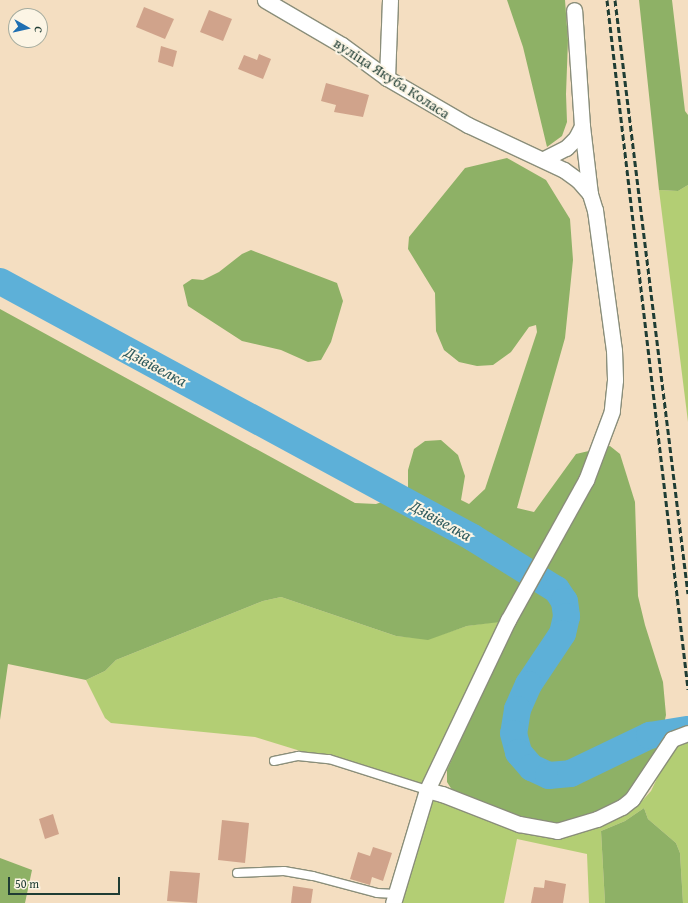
<!DOCTYPE html>
<meta charset="utf-8">
<style>
body{margin:0}
#map{position:relative;width:688px;height:903px;overflow:hidden;background:#f4dec1;font-family:"Gentium Book Plus",serif}
div>[style]{position:absolute}
.green>*{inset:0;background:#b3ce74}
.forest>*{inset:0;background:#8eb166}
.river>*{height:27px;margin:-13.5px;padding:0 13.5px;transform-origin:13.5px;border-radius:13.5px;background:#5db0d8}
.building>*{inset:0;background:#d0a38b}
.roads{filter:drop-shadow(1px 0 #8a8e7a) drop-shadow(-1px 0 #8a8e7a) drop-shadow(0 1px #8a8e7a) drop-shadow(0 -1px #8a8e7a)}
.lane>*{height:8px;margin:-4px;padding:0 4px;transform-origin:4px;border-radius:4px;background:#fff}
.street>*{height:15px;margin:-7.5px;padding:0 7.5px;transform-origin:7.5px;border-radius:7.5px;background:#fff}
.rail>*{height:3px;margin-top:-1.5px;transform-origin:0;background:repeating-linear-gradient(90deg,#1f3d34 0 6px,transparent 0 9px)}
span{translate:-50% -50%;white-space:nowrap;text-align:center;line-height:1.15;-webkit-text-stroke:4px #fcf5e5;paint-order:stroke}
.street-label{font-size:15px;color:#1f3d34}
.water-label{font-size:16px;color:#2e5a5d;font-style:italic}
.north{position:absolute;left:8px;top:8px;width:40px;height:40px;box-sizing:border-box;background:#fcf5e5;border:1px solid #a4ab9e;border-radius:50%;rotate:98deg;font-size:11px;font-weight:700;line-height:16px;text-align:center;color:#1f3d34}
.north::after{content:'';display:block;margin:auto;width:14px;height:18px;background:#1f6fb2;clip-path:polygon(50% 0,100% 100%,50% 72%,0 100%)}
.scale{position:absolute;left:8px;top:877px;width:112px;height:18px;box-sizing:border-box;border:2px solid #1f3d34;border-top:0;padding-left:5px;font-size:12px;line-height:14px;white-space:nowrap;color:#1f3d34;-webkit-text-stroke:3px #fcf5e5;paint-order:stroke}
</style>
<div id="map">
<div class="green">
<i style="clip-path:polygon(688px 185px,688px 422px,659px 190px,678px 191px)"></i>
<i style="clip-path:polygon(281px 597px,396px 636px,428px 639px,467px 626px,508px 620px,427px 790px,255px 737px,111px 723px,105px 718px,86px 680px,105px 671px,116px 660px,263px 601px)"></i>
<i style="clip-path:polygon(688px 740px,688px 903px,683px 903px,680px 853px,676px 843px,648px 819px,644px 808px,625px 821px,601px 831px,605px 903px,589px 903px,587px 854px,517px 839px,504px 903px,393px 903px,431px 793px,567px 836px,586px 831px,611px 820px,643px 800px,651px 791px,672px 747px)"></i>
</div>
<div class="forest">
<i style="clip-path:polygon(507px 0,565px 0,568px 40px,566px 94px,567px 122px,562px 136px,547px 147px,523px 47px)"></i>
<i style="clip-path:polygon(639px 0,672px 0,685px 111px,688px 115px,688px 185px,678px 191px,659px 190px)"></i>
<i style="clip-path:polygon(507px 158px,546px 180px,570px 219px,573px 260px,565px 338px,517px 508px,534px 512px,576px 454px,610px 446px,620px 454px,635px 502px,638px 596px,645px 625px,663px 682px,666px 715px,659px 748px,621px 804px,555px 825px,521px 820px,454px 793px,447px 782px,447px 770px,511px 629px,508px 621px,467px 626px,428px 640px,396px 636px,281px 597px,263px 601px,116px 660px,105px 671px,86px 680px,8px 664px,0 720px,0 309px,355px 503px,376px 504px,404px 494px,408px 488px,408px 470px,414px 449px,425px 441px,441px 440px,458px 455px,465px 476px,461px 500px,469px 504px,485px 489px,537px 332px,536px 325px,529px 327px,511px 352px,493px 365px,477px 366px,459px 362px,444px 350px,436px 331px,435px 293px,408px 249px,409px 237px,465px 168px)"></i>
<i style="clip-path:polygon(251px 250px,337px 283px,343px 301px,331px 342px,321px 360px,308px 362px,281px 350px,242px 341px,188px 306px,183px 285px,192px 279px,203px 280px,219px 272px,242px 254px)"></i>
<i style="clip-path:polygon(644px 808px,648px 819px,676px 843px,680px 853px,683px 903px,605px 903px,601px 831px,625px 821px)"></i>
<i style="clip-path:polygon(0 858px,32px 870px,25px 903px,0 903px)"></i>
</div>
<div class="river">
<i style="left:0;top:281px;width:537px;rotate:28.47deg"></i>
<i style="left:472px;top:537px;width:99px;rotate:31.8deg"></i>
<i style="left:556px;top:589px;width:14px;rotate:56deg"></i>
<i style="left:564px;top:601px;width:15px;rotate:82deg"></i>
<i style="left:566px;top:616px;width:17px;rotate:103deg"></i>
<i style="left:562px;top:633px;width:61px;rotate:123.7deg"></i>
<i style="left:528px;top:684px;width:27px;rotate:114deg"></i>
<i style="left:517px;top:709px;width:24px;rotate:99deg"></i>
<i style="left:513px;top:733px;width:20px;rotate:75deg"></i>
<i style="left:518px;top:752px;width:20px;rotate:49deg"></i>
<i style="left:531px;top:767px;width:19px;rotate:25deg"></i>
<i style="left:548px;top:775px;width:22px;rotate:-5deg"></i>
<i style="left:570px;top:773px;width:88px;rotate:-25.7deg"></i>
<i style="left:649px;top:735px;width:39px;rotate:-9deg"></i>
</div>
<div class="building">
<i style="clip-path:polygon(144px 7px,174px 19px,165px 39px,136px 27px)"></i>
<i style="clip-path:polygon(209px 10px,232px 19px,223px 41px,200px 32px)"></i>
<i style="clip-path:polygon(161px 46px,177px 51px,173px 67px,158px 62px)"></i>
<i style="clip-path:polygon(259px 54px,271px 59px,263px 79px,238px 69px,244px 55px,257px 60px)"></i>
<i style="clip-path:polygon(326px 83px,369px 95px,363px 117px,334px 112px,336px 105px,321px 101px)"></i>
<i style="clip-path:polygon(53px 814px,59px 834px,45px 839px,39px 819px)"></i>
<i style="clip-path:polygon(222px 820px,249px 823px,245px 863px,218px 860px)"></i>
<i style="clip-path:polygon(373px 847px,392px 853px,383px 881px,372px 877px,370px 885px,350px 879px,358px 852px,370px 856px)"></i>
<i style="clip-path:polygon(170px 871px,200px 873px,197px 903px,167px 901px)"></i>
<i style="clip-path:polygon(545px 880px,566px 884px,563px 903px,531px 903px,534px 887px,544px 888px)"></i>
<i style="clip-path:polygon(293px 886px,313px 889px,311px 903px,291px 903px)"></i>
</div>
<div class="roads">
<div class="lane">
<i style="left:274px;top:761px;width:25px;rotate:-12deg"></i>
<i style="left:298px;top:756px;width:31px;rotate:6deg"></i>
<i style="left:329px;top:759px;width:103px;rotate:17.6deg"></i>
<i style="left:237px;top:873px;width:47px;rotate:-2.4deg"></i>
<i style="left:284px;top:871px;width:29px;rotate:10deg"></i>
<i style="left:313px;top:876px;width:66px;rotate:14.9deg"></i>
<i style="left:377px;top:893px;width:19px;rotate:3deg"></i>
</div>
<div class="street">
<i style="left:265px;top:0;width:89px;rotate:30.3deg"></i>
<i style="left:342px;top:45px;width:56px;rotate:36.3deg"></i>
<i style="left:387px;top:78px;width:94px;rotate:30.1deg"></i>
<i style="left:468px;top:125px;width:106px;rotate:25.1deg"></i>
<i style="left:564px;top:170px;width:17px;rotate:36deg"></i>
<i style="left:578px;top:180px;width:18px;rotate:49deg"></i>
<i style="left:590px;top:194px;width:17px;rotate:73deg"></i>
<i style="left:595px;top:210px;width:141px;rotate:82.3deg"></i>
<i style="left:614px;top:350px;width:30px;rotate:88deg"></i>
<i style="left:615px;top:380px;width:31px;rotate:96deg"></i>
<i style="left:612px;top:411px;width:74px;rotate:110.6deg"></i>
<i style="left:586px;top:480px;width:160px;rotate:119.1deg"></i>
<i style="left:508px;top:620px;width:188px;rotate:115.5deg"></i>
<i style="left:427px;top:790px;width:118px;rotate:106.7deg"></i>
<i style="left:387px;top:78px;width:78px;rotate:-87.8deg"></i>
<i style="left:582px;top:126px;width:68px;rotate:83.3deg"></i>
<i style="left:544px;top:159px;width:25px;rotate:-27deg"></i>
<i style="left:566px;top:148px;width:14px;rotate:-45deg"></i>
<i style="left:576px;top:138px;width:13px;rotate:-63deg"></i>
<i style="left:582px;top:126px;width:116px;rotate:-93.9deg"></i>
<i style="left:427px;top:790px;width:16px;rotate:15deg"></i>
<i style="left:442px;top:794px;width:83px;rotate:21.3deg"></i>
<i style="left:519px;top:824px;width:39px;rotate:10deg"></i>
<i style="left:557px;top:831px;width:42px;rotate:-16.7deg"></i>
<i style="left:597px;top:819px;width:28px;rotate:-26deg"></i>
<i style="left:622px;top:807px;width:13px;rotate:-39deg"></i>
<i style="left:632px;top:799px;width:72px;rotate:-56.3deg"></i>
<i style="left:672px;top:739px;width:17px;rotate:-21deg"></i>
</div>
</div>
<div class="rail">
<i style="left:607px;top:0;width:694px;rotate:83.29deg"></i>
<i style="left:615px;top:0;width:598px;rotate:82.99deg"></i>
</div>
<div class="street-label">
<span style="left:392px;top:78px;rotate:33deg">вуліца Якуба Коласа</span>
</div>
<div class="water-label">
<span style="left:156px;top:366px;rotate:28deg">Дзівівелка</span>
<span style="left:441px;top:520px;rotate:29deg">Дзівівелка</span>
</div>
<div class="north">С</div>
<div class="scale">50 m</div>
</div>
